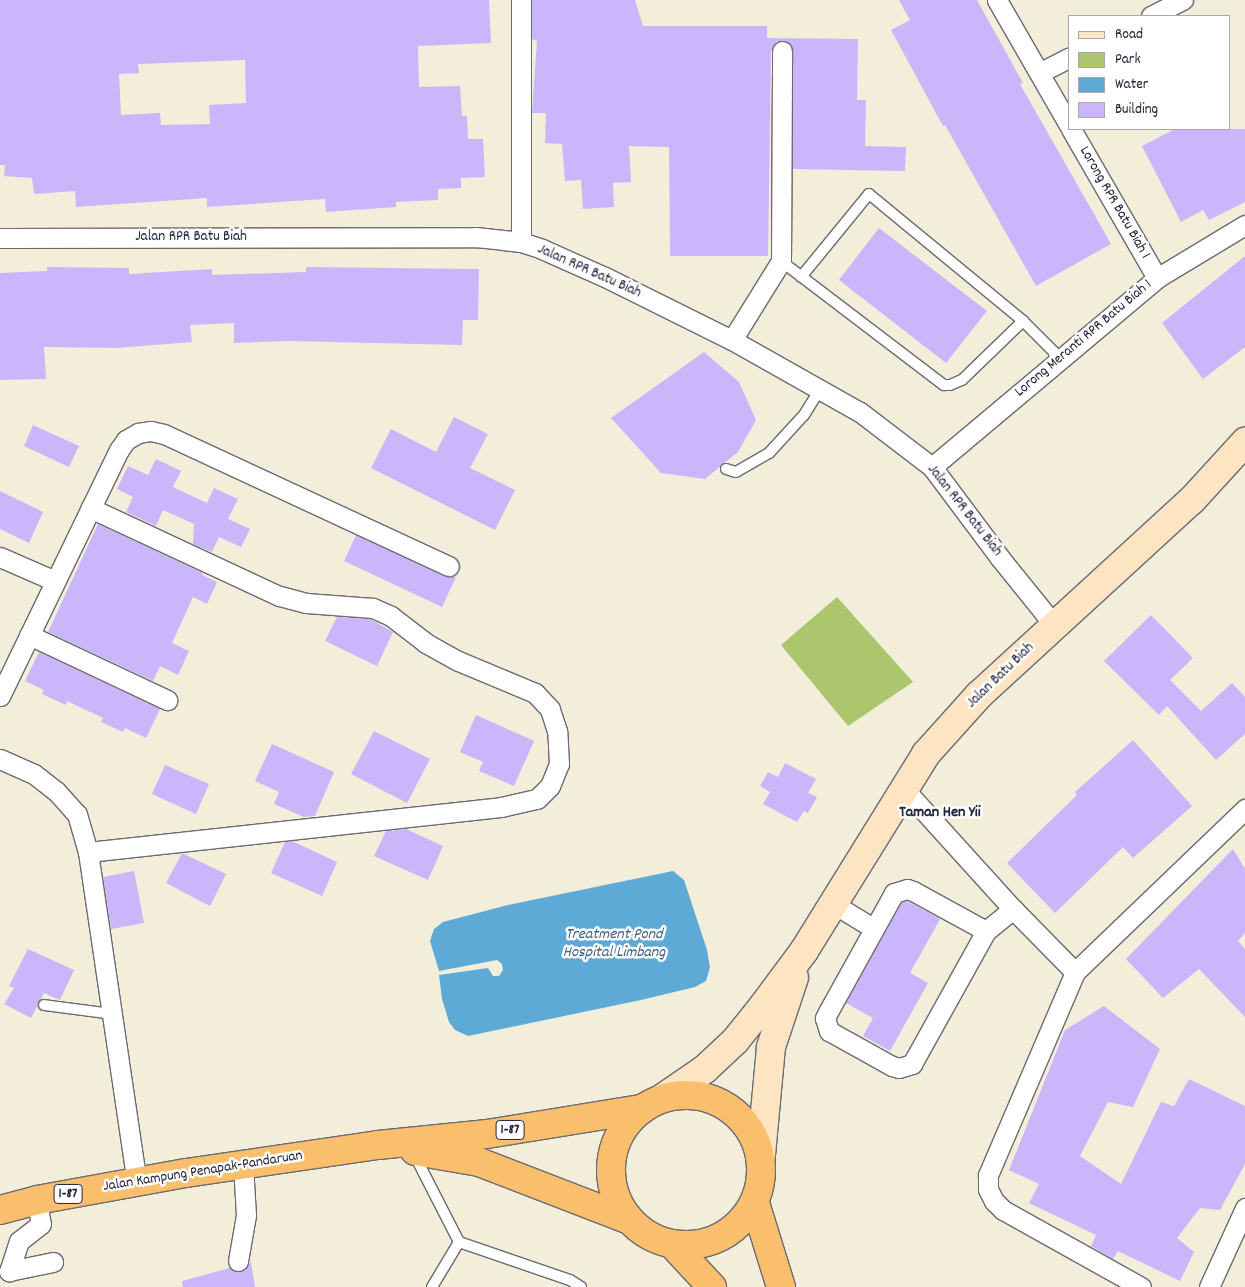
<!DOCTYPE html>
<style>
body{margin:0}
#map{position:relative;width:1245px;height:1287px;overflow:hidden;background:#f2eed9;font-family:Dekko,sans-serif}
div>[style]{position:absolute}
.green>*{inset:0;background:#acc66d}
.water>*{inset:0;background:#5daad6}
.building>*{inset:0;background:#cbb5fb}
.roads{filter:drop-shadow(1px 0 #6b6972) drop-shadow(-1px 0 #6b6972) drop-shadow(0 1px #6b6972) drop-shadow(0 -1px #6b6972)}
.service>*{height:10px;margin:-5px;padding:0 5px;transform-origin:5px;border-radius:5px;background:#fff}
.minor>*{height:19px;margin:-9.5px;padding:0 9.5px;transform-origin:9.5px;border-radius:9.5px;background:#fff}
.secondary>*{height:28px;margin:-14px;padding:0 14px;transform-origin:14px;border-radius:14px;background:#fde5c4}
.trunk>*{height:28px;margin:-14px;padding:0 14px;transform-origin:14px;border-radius:14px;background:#f9bf6c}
.trunk>.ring{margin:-14px;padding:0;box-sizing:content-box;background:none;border:28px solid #f9bf6c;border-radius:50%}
span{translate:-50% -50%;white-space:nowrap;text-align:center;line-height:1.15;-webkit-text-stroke:5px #fff;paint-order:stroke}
.shield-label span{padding:1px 4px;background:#fff;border:1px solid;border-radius:4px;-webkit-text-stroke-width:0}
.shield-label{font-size:14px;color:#22223b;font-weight:700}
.street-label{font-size:15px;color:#22223b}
.neighbourhood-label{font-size:16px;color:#22223b;font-weight:700}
.water-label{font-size:16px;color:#3d5f81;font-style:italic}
.legend{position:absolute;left:1068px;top:15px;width:162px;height:115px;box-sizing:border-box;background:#fff;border:1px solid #a7a7b1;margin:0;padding:6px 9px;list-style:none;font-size:15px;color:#22223b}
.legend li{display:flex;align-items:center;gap:10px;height:25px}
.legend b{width:25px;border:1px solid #a7a7b1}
</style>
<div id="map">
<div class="green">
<i style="clip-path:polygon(837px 597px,913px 682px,848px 726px,781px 645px)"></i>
</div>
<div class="water">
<i style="clip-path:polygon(673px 871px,684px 880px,707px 950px,710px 967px,706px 981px,695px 987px,641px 1000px,468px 1036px,455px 1030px,449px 1022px,442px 999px,439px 975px,488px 968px,493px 976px,499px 976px,503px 970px,502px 964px,497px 960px,439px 971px,430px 941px,434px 929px,443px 922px,508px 905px)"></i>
</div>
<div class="building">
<i style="clip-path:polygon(evenodd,0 0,489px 0,491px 43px,418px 46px,419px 87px,460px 86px,462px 116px,467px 116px,468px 139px,483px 139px,485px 177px,461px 178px,461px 188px,438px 189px,438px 200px,396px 202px,396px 207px,326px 212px,325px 199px,207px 207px,207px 198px,76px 207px,75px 191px,34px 194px,32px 178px,4px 176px,5px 165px,0 165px,0 0,245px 60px,246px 103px,209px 105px,210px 124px,161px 125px,160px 113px,121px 115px,119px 74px,139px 73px,138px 64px,245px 60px)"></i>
<i style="clip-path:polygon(532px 0,635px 0,643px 26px,767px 26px,767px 38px,858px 39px,857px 100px,866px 100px,865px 146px,906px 147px,905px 171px,793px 169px,793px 51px,788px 42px,777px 41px,771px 51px,768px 256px,670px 256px,669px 147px,629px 146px,631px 182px,613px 183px,614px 207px,583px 209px,581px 180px,565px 181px,562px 144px,545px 143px,546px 113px,532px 113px,537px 41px,532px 39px)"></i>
<i style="clip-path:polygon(899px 0,977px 0,1023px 83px,1020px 84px,1111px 244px,1036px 286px,945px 125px,943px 126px,891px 30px,910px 20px)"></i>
<i style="clip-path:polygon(1175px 129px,1245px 129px,1245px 202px,1209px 220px,1203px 210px,1181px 222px,1142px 146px)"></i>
<i style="clip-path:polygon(879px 228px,987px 311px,946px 363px,839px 280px)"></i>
<i style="clip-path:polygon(1245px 256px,1245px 347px,1203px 379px,1162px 323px)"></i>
<i style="clip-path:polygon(47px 267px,129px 268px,129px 274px,212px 269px,212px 275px,306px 272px,306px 267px,479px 269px,478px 320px,463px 320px,462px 345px,289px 341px,234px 343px,234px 323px,190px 325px,192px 342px,116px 348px,44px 347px,46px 379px,0 380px,0 273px,47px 271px)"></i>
<i style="clip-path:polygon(704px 352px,739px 382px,756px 420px,738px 452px,705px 479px,661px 473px,611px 418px)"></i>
<i style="clip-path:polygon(454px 417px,488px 434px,470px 468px,515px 490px,495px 530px,371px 468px,391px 429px,436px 452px)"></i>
<i style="clip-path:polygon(33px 425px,79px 446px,69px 467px,24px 446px)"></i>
<i style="clip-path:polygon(156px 459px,181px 471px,173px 487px,207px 503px,214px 488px,238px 499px,228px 519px,250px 529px,241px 547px,219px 537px,212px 552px,193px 544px,194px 524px,163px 510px,156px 526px,126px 512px,133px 497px,117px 489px,128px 466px,148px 475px)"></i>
<i style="clip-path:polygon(0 491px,43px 512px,29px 543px,0 529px)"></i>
<i style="clip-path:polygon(98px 524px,203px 573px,202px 575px,217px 582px,207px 604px,193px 597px,172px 643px,189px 651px,178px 675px,160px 666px,153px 681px,48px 632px)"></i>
<i style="clip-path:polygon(356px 535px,444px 576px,456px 577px,442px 607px,344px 561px)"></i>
<i style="clip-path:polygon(1151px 615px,1193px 658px,1170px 680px,1201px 711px,1232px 683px,1245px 697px,1245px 734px,1216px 760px,1167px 706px,1159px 715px,1104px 661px)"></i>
<i style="clip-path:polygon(337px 617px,370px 619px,393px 632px,377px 666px,325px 641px)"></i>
<i style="clip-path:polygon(39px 652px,160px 709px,146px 738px,125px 728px,123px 732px,101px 722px,103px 718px,67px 701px,66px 705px,42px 694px,44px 690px,25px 681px)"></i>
<i style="clip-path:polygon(476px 715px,534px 741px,514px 786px,479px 771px,483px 762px,460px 752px)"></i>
<i style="clip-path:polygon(374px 731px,430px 759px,407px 803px,351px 774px)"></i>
<i style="clip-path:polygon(1133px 740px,1192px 806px,1133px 858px,1123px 847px,1055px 913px,1007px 863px,1077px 795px,1075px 792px)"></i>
<i style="clip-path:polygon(272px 744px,334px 772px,315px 816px,304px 817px,274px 804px,279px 792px,255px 781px)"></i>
<i style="clip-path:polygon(785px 763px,816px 779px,808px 793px,817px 797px,808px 813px,804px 811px,797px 822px,763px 804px,770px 792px,760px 786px,768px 772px,778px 777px)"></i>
<i style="clip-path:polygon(165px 765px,209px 784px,196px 814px,152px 794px)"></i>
<i style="clip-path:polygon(406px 829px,443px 846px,428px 880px,374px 856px,386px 831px)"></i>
<i style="clip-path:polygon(292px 841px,337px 862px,322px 896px,271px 873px,285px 842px)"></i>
<i style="clip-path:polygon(1233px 849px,1245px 869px,1245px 933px,1238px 941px,1245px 949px,1245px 1017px,1199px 969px,1163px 998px,1126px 959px)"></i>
<i style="clip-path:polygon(182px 853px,226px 874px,210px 906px,166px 883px)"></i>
<i style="clip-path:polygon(134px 871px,144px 923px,111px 929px,103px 877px)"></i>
<i style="clip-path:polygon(907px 901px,940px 919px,910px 973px,928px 983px,890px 1051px,863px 1036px,873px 1018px,846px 1003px,902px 902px)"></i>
<i style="clip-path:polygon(28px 949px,74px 970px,60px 1000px,44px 993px,31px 1018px,4px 1004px,14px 988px,9px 986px)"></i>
<i style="clip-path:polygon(1104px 1006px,1160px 1049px,1133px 1107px,1108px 1102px,1080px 1156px,1121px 1184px,1161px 1102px,1174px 1106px,1189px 1079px,1245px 1106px,1245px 1164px,1220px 1210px,1200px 1208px,1177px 1238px,1194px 1252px,1180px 1281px,1118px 1251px,1113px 1259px,1091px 1246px,1096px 1235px,1029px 1203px,1039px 1184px,1009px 1170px,1065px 1030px)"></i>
<i style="clip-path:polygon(251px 1262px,255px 1287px,183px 1287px,182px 1281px,230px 1268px,236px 1272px,241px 1272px)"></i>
</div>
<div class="roads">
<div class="service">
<i style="left:781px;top:261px;width:205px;rotate:37.3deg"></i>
<i style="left:944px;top:385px;width:6px"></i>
<i style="left:950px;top:385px;width:13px;rotate:-23deg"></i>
<i style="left:962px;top:380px;width:85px;rotate:-44deg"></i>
<i style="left:801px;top:277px;width:107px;rotate:-50.7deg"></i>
<i style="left:869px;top:194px;width:200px;rotate:39.5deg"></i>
<i style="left:1023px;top:321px;width:55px;rotate:45deg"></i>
<i style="left:726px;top:469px;width:10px;rotate:17deg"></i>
<i style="left:736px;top:472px;width:38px;rotate:-30deg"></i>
<i style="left:769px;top:453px;width:52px;rotate:-47.4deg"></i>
<i style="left:804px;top:415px;width:31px;rotate:-58deg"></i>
<i style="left:44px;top:1005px;width:69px;rotate:7.5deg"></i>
<i style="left:414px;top:1154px;width:99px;rotate:62.9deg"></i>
<i style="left:459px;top:1242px;width:117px;rotate:18.9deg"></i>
<i style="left:570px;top:1280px;width:13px;rotate:32deg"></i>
<i style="left:432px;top:1287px;width:52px;rotate:-59deg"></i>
</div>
<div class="minor">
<i style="left:997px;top:0;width:144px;rotate:60.1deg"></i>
<i style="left:1151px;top:16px;width:36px;rotate:-27deg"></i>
<i style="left:1039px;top:73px;width:34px;rotate:-27deg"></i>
<i style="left:1071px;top:129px;width:172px;rotate:60deg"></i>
<i style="left:0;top:238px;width:476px;rotate:-0.1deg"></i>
<i style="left:476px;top:237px;width:45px;rotate:6.3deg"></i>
<i style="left:521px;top:242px;width:22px;rotate:18deg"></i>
<i style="left:542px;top:249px;width:69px;rotate:24deg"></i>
<i style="left:605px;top:277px;width:142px;rotate:26.4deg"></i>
<i style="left:732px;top:340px;width:147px;rotate:29.4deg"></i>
<i style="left:860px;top:412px;width:91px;rotate:37.4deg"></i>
<i style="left:932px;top:467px;width:114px;rotate:53.2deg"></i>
<i style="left:1000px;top:558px;width:86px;rotate:51.1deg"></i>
<i style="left:521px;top:242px;width:242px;rotate:-90deg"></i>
<i style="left:732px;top:340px;width:93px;rotate:-58.2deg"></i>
<i style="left:781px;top:261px;width:210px;rotate:-89.7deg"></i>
<i style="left:932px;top:467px;width:294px;rotate:-40deg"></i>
<i style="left:1157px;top:278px;width:103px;rotate:-31.1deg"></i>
<i style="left:0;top:557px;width:60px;rotate:23.6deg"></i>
<i style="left:29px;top:635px;width:153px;rotate:25.2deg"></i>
<i style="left:0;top:696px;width:273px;rotate:-64.2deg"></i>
<i style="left:119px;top:450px;width:12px;rotate:-55deg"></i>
<i style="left:126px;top:440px;width:14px;rotate:-30deg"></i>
<i style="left:138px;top:433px;width:13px;rotate:-9deg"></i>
<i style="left:151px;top:431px;width:13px;rotate:13deg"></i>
<i style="left:164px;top:434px;width:314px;rotate:24.9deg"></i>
<i style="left:0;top:759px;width:37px;rotate:24deg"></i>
<i style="left:34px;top:774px;width:28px;rotate:38deg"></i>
<i style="left:56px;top:791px;width:31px;rotate:48deg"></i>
<i style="left:77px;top:814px;width:40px;rotate:74deg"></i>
<i style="left:88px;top:852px;width:334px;rotate:81.6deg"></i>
<i style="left:905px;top:790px;width:161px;rotate:47.8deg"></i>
<i style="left:1013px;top:909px;width:88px;rotate:45.5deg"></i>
<i style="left:88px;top:852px;width:415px;rotate:-6.2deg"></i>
<i style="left:501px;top:807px;width:37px;rotate:-13deg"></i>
<i style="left:537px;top:799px;width:18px;rotate:-45deg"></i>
<i style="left:550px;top:786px;width:24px;rotate:-68deg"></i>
<i style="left:559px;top:764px;width:33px;rotate:-93deg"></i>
<i style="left:557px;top:731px;width:23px;rotate:-108deg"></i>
<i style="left:550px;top:709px;width:22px;rotate:-133deg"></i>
<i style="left:535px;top:693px;width:83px;rotate:-157.4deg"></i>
<i style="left:458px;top:661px;width:37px;rotate:-151deg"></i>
<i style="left:426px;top:643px;width:44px;rotate:-142.4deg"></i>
<i style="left:391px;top:616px;width:20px;rotate:-156deg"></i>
<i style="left:373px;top:608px;width:67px;rotate:-175.7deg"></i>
<i style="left:306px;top:603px;width:28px;rotate:-165deg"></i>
<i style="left:279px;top:596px;width:208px;rotate:-155deg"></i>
<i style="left:832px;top:903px;width:48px;rotate:31.4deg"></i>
<i style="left:986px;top:931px;width:83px;rotate:-151.3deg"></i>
<i style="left:913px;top:891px;width:6px;rotate:-162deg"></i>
<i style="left:907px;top:889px;width:14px;rotate:163deg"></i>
<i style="left:894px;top:893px;width:136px;rotate:119deg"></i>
<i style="left:828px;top:1012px;width:7px;rotate:117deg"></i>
<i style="left:825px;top:1018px;width:14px;rotate:73deg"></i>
<i style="left:829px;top:1031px;width:72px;rotate:29.1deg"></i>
<i style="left:892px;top:1066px;width:7px;rotate:16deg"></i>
<i style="left:899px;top:1068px;width:14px;rotate:-17deg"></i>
<i style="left:912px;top:1064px;width:152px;rotate:-60.9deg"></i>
<i style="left:986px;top:931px;width:35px;rotate:-39deg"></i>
<i style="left:37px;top:1200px;width:24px;rotate:81deg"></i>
<i style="left:41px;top:1224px;width:28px;rotate:142deg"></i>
<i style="left:19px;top:1241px;width:32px;rotate:108deg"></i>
<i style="left:9px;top:1271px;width:45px;rotate:-11.6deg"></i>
<i style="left:238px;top:1261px;width:47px;rotate:-80.1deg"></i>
<i style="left:246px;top:1215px;width:50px;rotate:-93.4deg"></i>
<i style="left:1141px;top:1287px;width:158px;rotate:-150.8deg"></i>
<i style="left:1003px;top:1210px;width:13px;rotate:-135deg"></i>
<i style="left:994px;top:1201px;width:13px;rotate:-117deg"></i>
<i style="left:988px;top:1189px;width:14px;rotate:-90deg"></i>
<i style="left:988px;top:1175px;width:221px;rotate:-66.8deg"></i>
<i style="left:1075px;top:972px;width:236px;rotate:-43.8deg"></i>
<i style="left:1209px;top:1287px;width:87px;rotate:-65.5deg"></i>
</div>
<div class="secondary">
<i style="left:664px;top:1097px;width:50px;rotate:-34.3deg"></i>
<i style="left:705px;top:1069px;width:41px;rotate:-43deg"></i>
<i style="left:735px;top:1041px;width:45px;rotate:-51.3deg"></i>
<i style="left:763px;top:1006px;width:69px;rotate:-53.3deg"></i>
<i style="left:804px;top:951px;width:232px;rotate:-58.2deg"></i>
<i style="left:926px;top:754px;width:79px;rotate:-48.1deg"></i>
<i style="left:979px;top:695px;width:289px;rotate:-42.5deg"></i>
<i style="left:1192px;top:500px;width:79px;rotate:-47.6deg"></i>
<i style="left:761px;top:1155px;width:108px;rotate:-84.7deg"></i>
<i style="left:771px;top:1047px;width:73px;rotate:-71.6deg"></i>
</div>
<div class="trunk">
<i class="ring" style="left:611px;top:1095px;width:122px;height:122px"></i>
<i style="left:415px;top:1151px;width:65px;rotate:9.8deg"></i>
<i style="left:479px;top:1162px;width:161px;rotate:21.1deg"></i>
<i style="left:755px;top:1203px;width:88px;rotate:72.8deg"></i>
<i style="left:0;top:1210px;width:38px;rotate:-15deg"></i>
<i style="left:37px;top:1200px;width:151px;rotate:-10.3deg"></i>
<i style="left:186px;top:1173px;width:194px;rotate:-8.3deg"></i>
<i style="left:378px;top:1145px;width:110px;rotate:-5.8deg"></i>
<i style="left:487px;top:1134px;width:157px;rotate:-9.2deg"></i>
<i style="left:672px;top:1244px;width:59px;rotate:47.1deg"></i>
</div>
</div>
<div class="shield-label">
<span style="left:510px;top:1130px">1-87</span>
<span style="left:68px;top:1194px">1-87</span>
</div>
<div class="street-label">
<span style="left:1114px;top:203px;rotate:60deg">Lorong RPR Batu Biah 1</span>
<span style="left:191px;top:238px">Jalan RPR Batu Biah</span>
<span style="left:589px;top:272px;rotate:24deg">Jalan RPR Batu Biah</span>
<span style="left:1084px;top:339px;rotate:-40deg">Lorong Meranti RPR Batu Biah 1</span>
<span style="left:964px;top:511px;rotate:52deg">Jalan RPR Batu Biah</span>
<span style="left:1001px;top:676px;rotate:-44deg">Jalan Batu Biah</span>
<span style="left:203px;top:1172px;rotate:-9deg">Jalan Kampung Penapak-Pandaruan</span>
</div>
<div class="neighbourhood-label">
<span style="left:940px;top:813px">Taman Hen Yii</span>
</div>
<div class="water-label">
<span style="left:614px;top:944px">Treatment Pond<br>Hospital Limbang</span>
</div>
<ul class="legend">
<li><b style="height:6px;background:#fde5c4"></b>Road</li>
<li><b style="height:14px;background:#acc66d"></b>Park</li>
<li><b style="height:14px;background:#5daad6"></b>Water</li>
<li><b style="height:14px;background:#cbb5fb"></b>Building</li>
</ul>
</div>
